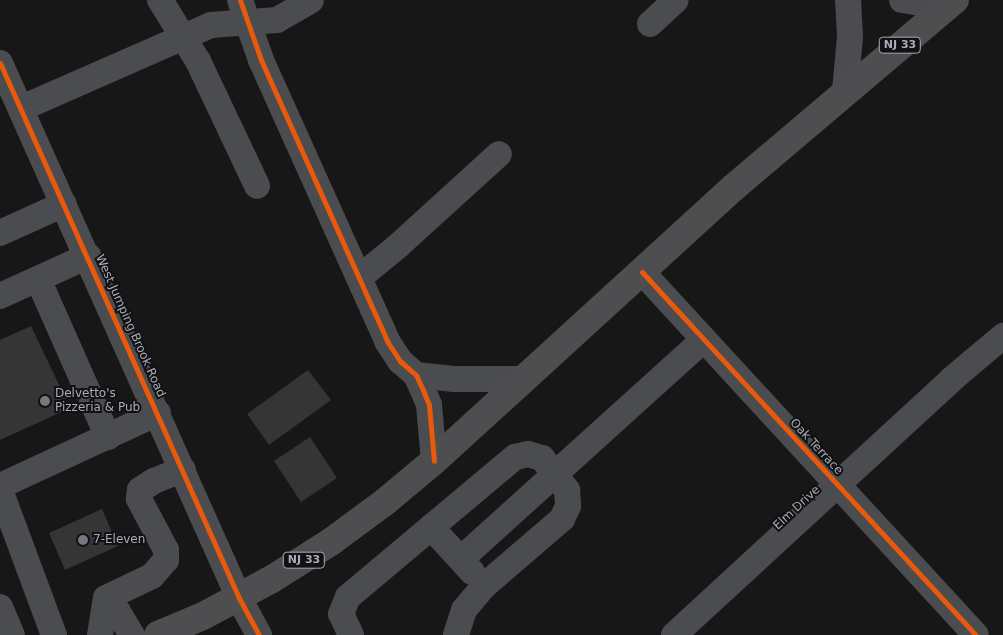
<!DOCTYPE html>
<style>
body{margin:0}
#map{position:relative;width:1003px;height:635px;overflow:hidden;background:#171717;font-family:"DejaVu Sans",sans-serif}
div>[style]{position:absolute}
.building>*{inset:0;background:#353536}
.minor>*{height:26px;margin:-13px;padding:0 13px;transform-origin:13px;border-radius:13px;background:#4b4c50}
.highway>*{height:28px;margin:-14px;padding:0 14px;transform-origin:14px;border-radius:14px;background:#4e4e51}
.cycleway>*{height:5px;margin:-2.5px;padding:0 2.5px;transform-origin:2.5px;border-radius:2.5px;background:#e8590c}
.dots>*{width:14px;height:14px;translate:-50% -50%;box-sizing:border-box;border:2px solid #111113;border-radius:50%}
span{translate:-50% -50%;white-space:nowrap;text-align:center;line-height:1.15;-webkit-text-stroke:4px #111113;paint-order:stroke}
.shield-label span{padding:1px 4px;background:#111113;border:1px solid;border-radius:4px;-webkit-text-stroke-width:0}
.shield-label{font-size:11px;color:#a8adb8;font-weight:700}
.street-label{font-size:12px;color:#a8adb8}
.poi-label{font-size:12px;color:#a8adb8}
.left{translate:0 -50%;text-align:left}
</style>
<div id="map">
<div class="building">
<i style="clip-path:polygon(31px 326px,70px 408px,0 440px,0 340px)"></i>
<i style="clip-path:polygon(308px 370px,331px 400px,269px 445px,247px 414px)"></i>
<i style="clip-path:polygon(310px 437px,337px 478px,301px 502px,274px 461px)"></i>
<i style="clip-path:polygon(102px 509px,118px 546px,65px 570px,49px 533px)"></i>
</div>
<div class="minor">
<i style="left:160px;top:0;width:72px;rotate:58.1deg"></i>
<i style="left:198px;top:61px;width:138px;rotate:64.7deg"></i>
<i style="left:240px;top:0;width:64px;rotate:70.7deg"></i>
<i style="left:261px;top:60px;width:308px;rotate:65.8deg"></i>
<i style="left:387px;top:341px;width:24px;rotate:57deg"></i>
<i style="left:400px;top:361px;width:21px;rotate:41deg"></i>
<i style="left:416px;top:375px;width:17px;rotate:65deg"></i>
<i style="left:423px;top:390px;width:16px;rotate:68deg"></i>
<i style="left:429px;top:405px;width:56px;rotate:84.9deg"></i>
<i style="left:902px;top:0;width:45px;rotate:9deg"></i>
<i style="left:650px;top:24px;width:35px;rotate:-43deg"></i>
<i style="left:0;top:63px;width:586px;rotate:65.93deg"></i>
<i style="left:239px;top:598px;width:42px;rotate:61.6deg"></i>
<i style="left:845px;top:91px;width:54px;rotate:-84.7deg"></i>
<i style="left:850px;top:37px;width:37px;rotate:-93deg"></i>
<i style="left:22px;top:108px;width:206px;rotate:-23.7deg"></i>
<i style="left:211px;top:25px;width:66px;rotate:-4.3deg"></i>
<i style="left:277px;top:20px;width:39px;rotate:-30deg"></i>
<i style="left:0;top:233px;width:70px;rotate:-24.4deg"></i>
<i style="left:642px;top:272px;width:493px;rotate:47.4deg"></i>
<i style="left:359px;top:278px;width:52px;rotate:-39.5deg"></i>
<i style="left:399px;top:245px;width:135px;rotate:-42.3deg"></i>
<i style="left:38px;top:279px;width:173px;rotate:66.1deg"></i>
<i style="left:0;top:296px;width:97px;rotate:-24.4deg"></i>
<i style="left:416px;top:375px;width:38px;rotate:6deg"></i>
<i style="left:454px;top:379px;width:71px"></i>
<i style="left:0;top:486px;width:174px;rotate:-24.8deg"></i>
<i style="left:0;top:490px;width:155px;rotate:69.6deg"></i>
<i style="left:431px;top:527px;width:61px;rotate:47.7deg"></i>
<i style="left:461px;top:559px;width:326px;rotate:-42.1deg"></i>
<i style="left:106px;top:598px;width:51px;rotate:-25.6deg"></i>
<i style="left:152px;top:576px;width:21px;rotate:-49deg"></i>
<i style="left:166px;top:560px;width:10px;rotate:-90deg"></i>
<i style="left:166px;top:550px;width:58px;rotate:-117.9deg"></i>
<i style="left:139px;top:499px;width:9px;rotate:-84deg"></i>
<i style="left:140px;top:490px;width:17px;rotate:-33deg"></i>
<i style="left:154px;top:481px;width:31px;rotate:-22deg"></i>
<i style="left:106px;top:598px;width:18px;rotate:49deg"></i>
<i style="left:118px;top:612px;width:27px;rotate:59deg"></i>
<i style="left:0;top:607px;width:30px;rotate:67deg"></i>
<i style="left:100px;top:635px;width:37px;rotate:-81deg"></i>
<i style="left:351px;top:635px;width:23px;rotate:-115deg"></i>
<i style="left:341px;top:614px;width:18px;rotate:-68deg"></i>
<i style="left:348px;top:597px;width:218px;rotate:-40deg"></i>
<i style="left:515px;top:457px;width:13px;rotate:-13deg"></i>
<i style="left:528px;top:454px;width:15px;rotate:16deg"></i>
<i style="left:542px;top:458px;width:41px;rotate:52deg"></i>
<i style="left:567px;top:490px;width:16px;rotate:86deg"></i>
<i style="left:568px;top:506px;width:14px;rotate:115deg"></i>
<i style="left:562px;top:519px;width:103px;rotate:139.3deg"></i>
<i style="left:484px;top:586px;width:31px;rotate:130deg"></i>
<i style="left:464px;top:610px;width:26px;rotate:108deg"></i>
<i style="left:674px;top:635px;width:378px;rotate:-42.6deg"></i>
<i style="left:952px;top:379px;width:67px;rotate:-40.1deg"></i>
</div>
<div class="highway">
<i style="left:158px;top:635px;width:49px;rotate:-22.9deg"></i>
<i style="left:203px;top:616px;width:78px;rotate:-28.2deg"></i>
<i style="left:272px;top:579px;width:71px;rotate:-32.3deg"></i>
<i style="left:332px;top:541px;width:67px;rotate:-36.5deg"></i>
<i style="left:386px;top:501px;width:62px;rotate:-39.8deg"></i>
<i style="left:434px;top:461px;width:405px;rotate:-42.4deg"></i>
<i style="left:733px;top:188px;width:291px;rotate:-40.3deg"></i>
</div>
<div class="cycleway">
<i style="left:240px;top:0;width:64px;rotate:70.7deg"></i>
<i style="left:261px;top:60px;width:308px;rotate:65.8deg"></i>
<i style="left:387px;top:341px;width:24px;rotate:57deg"></i>
<i style="left:400px;top:361px;width:21px;rotate:41deg"></i>
<i style="left:416px;top:375px;width:17px;rotate:65deg"></i>
<i style="left:423px;top:390px;width:16px;rotate:68deg"></i>
<i style="left:429px;top:405px;width:56px;rotate:84.9deg"></i>
<i style="left:0;top:63px;width:586px;rotate:65.93deg"></i>
<i style="left:239px;top:598px;width:42px;rotate:61.6deg"></i>
<i style="left:642px;top:272px;width:493px;rotate:47.4deg"></i>
</div>
<div class="dots">
<i style="left:45px;top:401px;background:#757880"></i>
<i style="left:83px;top:540px;background:#757880"></i>
</div>
<div class="shield-label">
<span style="left:900px;top:45px">NJ 33</span>
<span style="left:304px;top:560px">NJ 33</span>
</div>
<div class="street-label">
<span style="left:130px;top:326px;rotate:66deg">West Jumping Brook Road</span>
<span style="left:816px;top:447px;rotate:47deg">Oak Terrace</span>
<span style="left:797px;top:508px;rotate:-43deg">Elm Drive</span>
</div>
<div class="poi-label">
<span class="left" style="left:55px;top:401px">Delvetto's<br>Pizzeria &amp; Pub</span>
<span class="left" style="left:93px;top:540px">7-Eleven</span>
</div>
</div>
